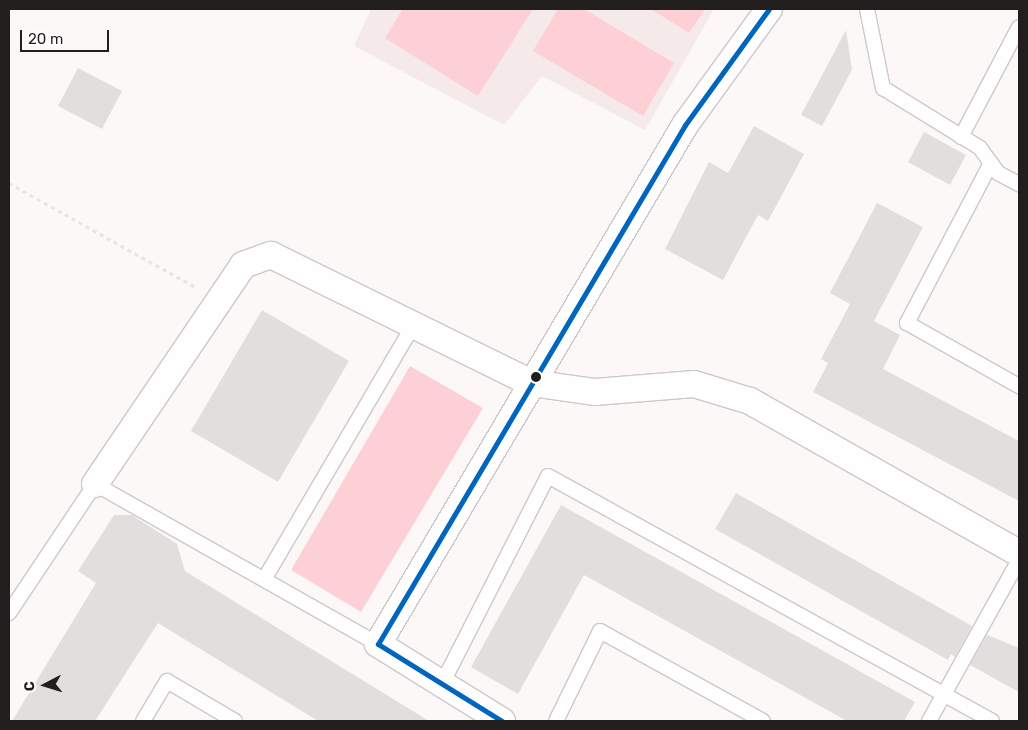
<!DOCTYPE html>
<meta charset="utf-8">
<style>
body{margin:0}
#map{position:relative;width:1028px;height:730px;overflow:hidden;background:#fdf8f8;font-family:Rubik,sans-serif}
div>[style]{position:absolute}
.built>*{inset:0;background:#f5e9ea}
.green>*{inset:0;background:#fcd0d5}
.building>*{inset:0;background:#e3dede}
.path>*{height:3px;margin-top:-1.5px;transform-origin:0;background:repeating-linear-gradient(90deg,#e6e4e4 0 4px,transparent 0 8px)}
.roads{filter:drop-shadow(1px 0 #cdc8c9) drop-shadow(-1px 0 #cdc8c9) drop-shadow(0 1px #cdc8c9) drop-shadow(0 -1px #cdc8c9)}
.lane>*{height:14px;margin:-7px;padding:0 7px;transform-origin:7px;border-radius:7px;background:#fffefe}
.street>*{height:26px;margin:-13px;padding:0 13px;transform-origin:13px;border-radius:13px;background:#fffefe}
.bus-1>*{height:5px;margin:-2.5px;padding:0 2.5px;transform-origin:2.5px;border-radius:2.5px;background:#0065bd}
.dots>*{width:14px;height:14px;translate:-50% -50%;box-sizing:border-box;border:2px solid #fff;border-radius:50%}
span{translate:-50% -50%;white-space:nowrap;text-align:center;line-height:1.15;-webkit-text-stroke:4px #fff;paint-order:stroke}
.frame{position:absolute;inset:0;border:10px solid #231e1e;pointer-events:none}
.north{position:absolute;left:20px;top:660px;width:50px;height:50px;-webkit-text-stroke:4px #fff;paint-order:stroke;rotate:265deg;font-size:14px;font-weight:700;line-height:20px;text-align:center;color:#231e1e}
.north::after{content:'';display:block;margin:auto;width:18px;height:22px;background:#231e1e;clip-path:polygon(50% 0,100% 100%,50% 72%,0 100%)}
.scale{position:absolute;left:20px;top:30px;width:89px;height:22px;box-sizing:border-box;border:2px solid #231e1e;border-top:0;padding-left:6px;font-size:15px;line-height:18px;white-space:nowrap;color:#231e1e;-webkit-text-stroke:4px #fff;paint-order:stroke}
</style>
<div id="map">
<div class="built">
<i style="clip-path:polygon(371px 9px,714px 9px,645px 130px,542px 76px,504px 125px,354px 46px)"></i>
</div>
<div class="green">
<i style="clip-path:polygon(403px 9px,533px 9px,478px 96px,385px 38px)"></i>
<i style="clip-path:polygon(558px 9px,584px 9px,674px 63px,643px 116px,533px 51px)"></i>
<i style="clip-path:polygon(651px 9px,705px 9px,689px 33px)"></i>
<i style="clip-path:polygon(410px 366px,483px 408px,361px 612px,291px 570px)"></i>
</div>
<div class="building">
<i style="clip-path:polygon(846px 30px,852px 70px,822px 126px,801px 115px)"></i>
<i style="clip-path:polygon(78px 68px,122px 91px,102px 129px,58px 106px)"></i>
<i style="clip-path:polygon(754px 126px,804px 154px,768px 221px,758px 215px,723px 280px,665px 249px,709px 162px,728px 173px)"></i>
<i style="clip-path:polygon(924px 132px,966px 155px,950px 185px,908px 162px)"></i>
<i style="clip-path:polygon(877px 203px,923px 227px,874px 321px,900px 335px,883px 369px,1019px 441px,1019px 501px,813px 392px,828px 363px,821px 359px,850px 304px,830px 293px)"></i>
<i style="clip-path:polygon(262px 310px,349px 361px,278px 482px,191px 431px)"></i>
<i style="clip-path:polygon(736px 493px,972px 626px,955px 657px,951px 654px,948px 660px,715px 529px)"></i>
<i style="clip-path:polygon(561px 505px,915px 702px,904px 721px,847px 721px,584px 575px,518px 694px,471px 667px)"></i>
<i style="clip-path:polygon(114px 515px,132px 515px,177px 544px,185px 571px,429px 721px,318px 721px,158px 623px,95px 721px,12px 721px,96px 583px,78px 571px)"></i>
<i style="clip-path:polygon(987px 635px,1019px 648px,1019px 692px,970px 665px)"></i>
</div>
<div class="path">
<i style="left:9px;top:183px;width:213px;rotate:29.2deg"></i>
</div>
<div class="roads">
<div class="lane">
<i style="left:867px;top:9px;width:81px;rotate:78.6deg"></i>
<i style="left:883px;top:88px;width:114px;rotate:31.7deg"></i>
<i style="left:980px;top:148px;width:31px;rotate:54deg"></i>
<i style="left:998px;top:173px;width:24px;rotate:28deg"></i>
<i style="left:961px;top:137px;width:124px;rotate:-62.2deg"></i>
<i style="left:991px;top:163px;width:181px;rotate:117.7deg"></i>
<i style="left:907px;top:323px;width:129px;rotate:29.4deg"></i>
<i style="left:265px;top:578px;width:291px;rotate:-59.6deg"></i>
<i style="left:9px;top:613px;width:155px;rotate:-56.3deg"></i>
<i style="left:95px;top:484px;width:325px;rotate:29.5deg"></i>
<i style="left:443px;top:682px;width:231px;rotate:-63deg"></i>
<i style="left:548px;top:476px;width:507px;rotate:28.89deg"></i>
<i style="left:143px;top:721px;width:47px;rotate:-59deg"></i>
<i style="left:167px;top:681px;width:79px;rotate:30.5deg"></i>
<i style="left:556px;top:721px;width:100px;rotate:-63.9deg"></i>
<i style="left:600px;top:631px;width:186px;rotate:28.9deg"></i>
<i style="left:929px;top:721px;width:184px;rotate:-60.8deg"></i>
</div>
<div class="street">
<i style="left:95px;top:484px;width:264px;rotate:-55.9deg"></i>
<i style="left:243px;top:265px;width:30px;rotate:-20deg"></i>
<i style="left:271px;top:255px;width:290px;rotate:26.2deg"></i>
<i style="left:531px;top:383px;width:65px;rotate:8deg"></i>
<i style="left:595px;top:392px;width:99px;rotate:-4.6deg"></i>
<i style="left:694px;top:384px;width:59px;rotate:16.9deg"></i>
<i style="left:750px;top:401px;width:309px;rotate:29.5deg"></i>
<i style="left:502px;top:721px;width:146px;rotate:-148.2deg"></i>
<i style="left:378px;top:644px;width:603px;rotate:-59.39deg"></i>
<i style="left:685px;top:125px;width:143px;rotate:-54.1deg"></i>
</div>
</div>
<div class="bus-1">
<i style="left:502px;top:721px;width:146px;rotate:-148.2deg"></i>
<i style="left:378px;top:644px;width:603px;rotate:-59.39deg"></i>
<i style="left:685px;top:125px;width:143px;rotate:-54.1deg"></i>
</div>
<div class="dots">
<i style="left:536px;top:377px;background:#231e1e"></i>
</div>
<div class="frame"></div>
<div class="north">С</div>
<div class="scale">20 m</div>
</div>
